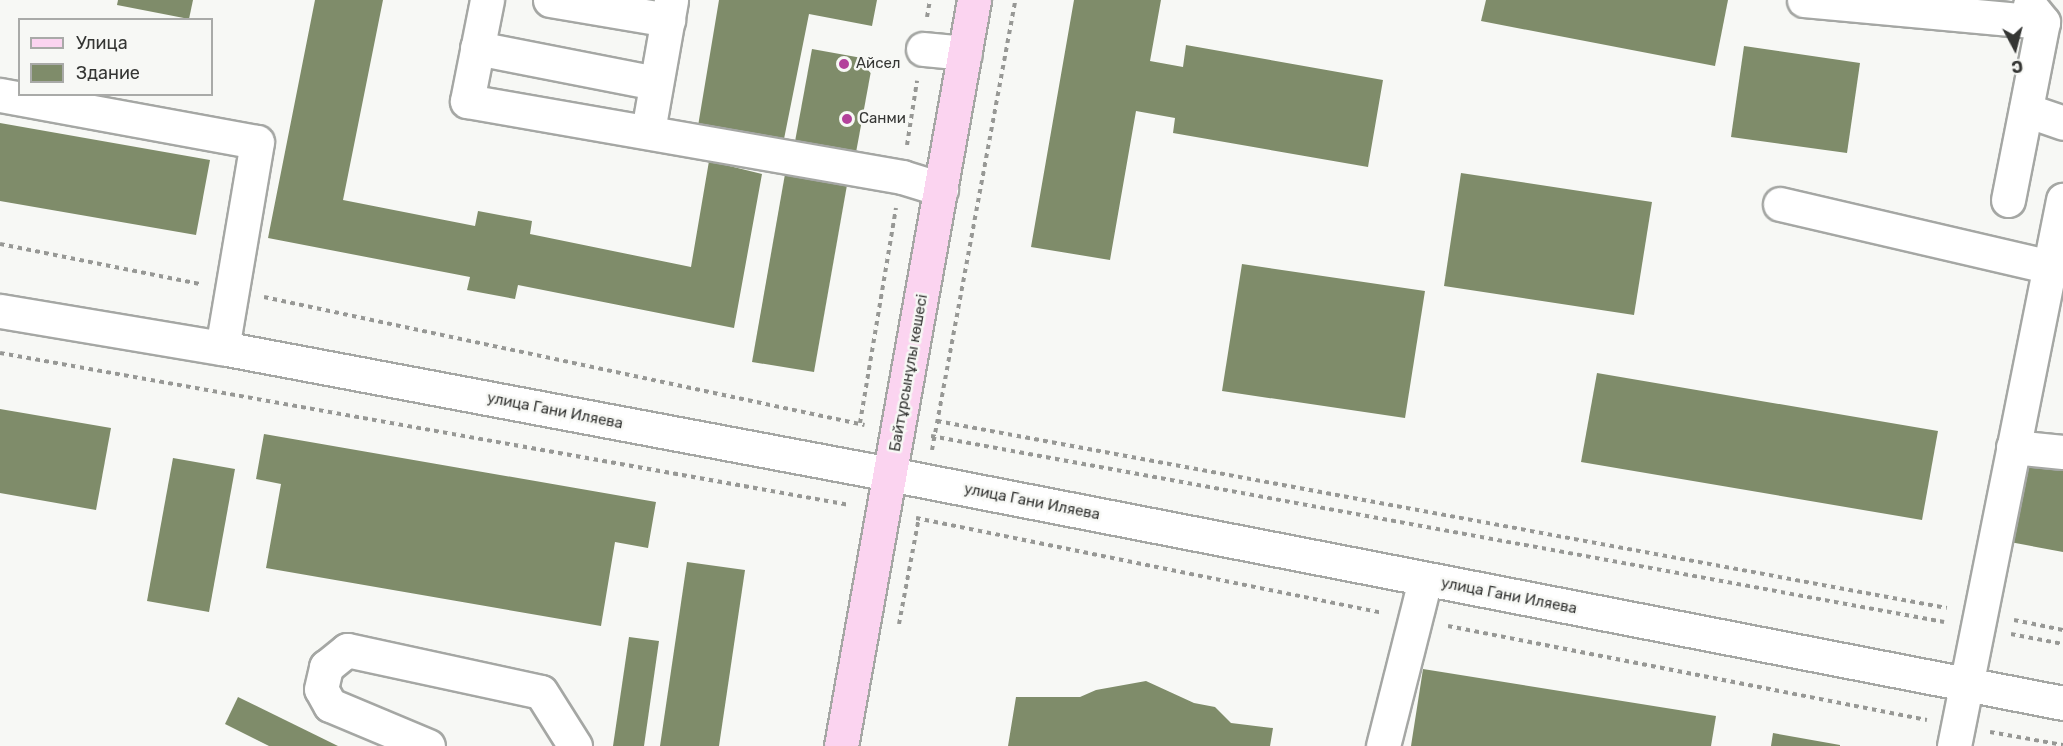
<!DOCTYPE html>
<meta charset="utf-8">
<style>
body{margin:0}
#map{position:relative;width:2063px;height:746px;overflow:hidden;background:#f7f8f5;font-family:Rubik,sans-serif}
div>[style]{position:absolute}
.building>*{inset:0;background:#7f8c6a}
.path>*{height:4px;margin-top:-2px;transform-origin:0;background:repeating-linear-gradient(90deg,#979895 0 4.5px,transparent 0 9px)}
.roads{filter:drop-shadow(2px 0 #a5a7a4) drop-shadow(-2px 0 #a5a7a4) drop-shadow(0 2px #a5a7a4) drop-shadow(0 -2px #a5a7a4)}
.minor>*{height:33px;margin:-16.5px;padding:0 16.5px;transform-origin:16.5px;border-radius:16.5px;background:#fff}
.major>*{height:33px;margin:-16.5px;padding:0 16.5px;transform-origin:16.5px;border-radius:16.5px;background:#fbd4f0}
.dots>*{width:16px;height:16px;translate:-50% -50%;box-sizing:border-box;border:3px solid #f7f8f5;border-radius:50%}
span{translate:-50% -50%;white-space:nowrap;text-align:center;line-height:1.15;-webkit-text-stroke:5px #f7f8f5;paint-order:stroke}
.poi-label{font-size:15px;color:#353634}
.left{translate:0 -50%;text-align:left}
.street-label{font-size:15px;color:#353634}
.legend{position:absolute;left:18px;top:18px;width:195px;height:78px;box-sizing:border-box;background:#f7f8f5;border:2px solid #a9aaa8;margin:0;padding:8px 10px;list-style:none;font-size:18px;color:#353634}
.legend li{display:flex;align-items:center;gap:12px;height:30px}
.legend b{width:30px;border:2px solid #a9aaa8}
.north{position:absolute;left:1985px;top:18px;width:60px;height:60px;-webkit-text-stroke:4px #f7f8f5;paint-order:stroke;rotate:173deg;font-size:16px;font-weight:700;line-height:24px;text-align:center;color:#353634}
.north::after{content:'';display:block;margin:auto;width:21px;height:27px;background:#353634;clip-path:polygon(50% 0,100% 100%,50% 72%,0 100%)}
</style>
<div id="map">
<div class="building">
<i style="clip-path:polygon(118px 0,193px 0,189px 19px,117px 5px)"></i>
<i style="clip-path:polygon(315px 0,383px 0,343px 200px,475px 226px,478px 211px,532px 221px,530px 234px,691px 267px,709px 161px,762px 174px,734px 328px,518px 285px,515px 299px,467px 290px,470px 277px,268px 238px)"></i>
<i style="clip-path:polygon(719px 0,877px 0,872px 26px,809px 14px,782px 149px,697px 132px)"></i>
<i style="clip-path:polygon(1074px 0,1161px 0,1150px 61px,1183px 67px,1186px 45px,1383px 80px,1368px 167px,1173px 133px,1175px 118px,1136px 111px,1110px 260px,1031px 247px)"></i>
<i style="clip-path:polygon(1486px 0,1728px 0,1715px 66px,1481px 21px)"></i>
<i style="clip-path:polygon(1744px 46px,1860px 63px,1847px 153px,1731px 137px)"></i>
<i style="clip-path:polygon(812px 49px,873px 60px,855px 158px,794px 147px)"></i>
<i style="clip-path:polygon(0 123px,210px 160px,196px 235px,0 201px)"></i>
<i style="clip-path:polygon(1461px 173px,1652px 202px,1634px 315px,1444px 286px)"></i>
<i style="clip-path:polygon(785px 174px,847px 185px,814px 372px,752px 362px)"></i>
<i style="clip-path:polygon(1242px 264px,1425px 291px,1405px 418px,1222px 391px)"></i>
<i style="clip-path:polygon(1597px 373px,1938px 431px,1922px 520px,1581px 462px)"></i>
<i style="clip-path:polygon(0 409px,111px 428px,96px 510px,0 493px)"></i>
<i style="clip-path:polygon(264px 434px,656px 502px,648px 548px,615px 542px,601px 626px,266px 568px,281px 484px,256px 479px)"></i>
<i style="clip-path:polygon(173px 458px,235px 469px,209px 612px,147px 601px)"></i>
<i style="clip-path:polygon(2026px 461px,2063px 468px,2063px 552px,2010px 542px)"></i>
<i style="clip-path:polygon(687px 562px,745px 570px,719px 746px,660px 746px)"></i>
<i style="clip-path:polygon(629px 637px,659px 641px,644px 746px,613px 746px)"></i>
<i style="clip-path:polygon(1423px 669px,1716px 716px,1711px 746px,1411px 746px)"></i>
<i style="clip-path:polygon(1146px 681px,1194px 703px,1215px 707px,1231px 723px,1273px 728px,1270px 746px,1008px 746px,1016px 697px,1080px 697px,1096px 690px)"></i>
<i style="clip-path:polygon(238px 697px,338px 746px,269px 746px,225px 724px)"></i>
<i style="clip-path:polygon(1773px 733px,1840px 745px,1840px 746px,1771px 746px)"></i>
</div>
<div class="path">
<i style="left:927px;top:17px;width:17px;rotate:-80deg"></i>
<i style="left:907px;top:145px;width:65px;rotate:-81.1deg"></i>
<i style="left:0;top:244px;width:205px;rotate:11.3deg"></i>
<i style="left:264px;top:297px;width:614px;rotate:12.04deg"></i>
<i style="left:0;top:353px;width:863px;rotate:10.14deg"></i>
<i style="left:937px;top:421px;width:1027px;rotate:10.49deg"></i>
<i style="left:860px;top:423px;width:218px;rotate:-80.5deg"></i>
<i style="left:931px;top:436px;width:1030px;rotate:10.4deg"></i>
<i style="left:932px;top:450px;width:458px;rotate:-79.5deg"></i>
<i style="left:916px;top:518px;width:476px;rotate:11.5deg"></i>
<i style="left:2014px;top:620px;width:50px;rotate:11.5deg"></i>
<i style="left:899px;top:624px;width:109px;rotate:-79.4deg"></i>
<i style="left:1448px;top:626px;width:488px;rotate:11.1deg"></i>
<i style="left:2011px;top:634px;width:53px;rotate:10.9deg"></i>
<i style="left:1990px;top:732px;width:74px;rotate:10.1deg"></i>
</div>
<div class="roads">
<div class="minor">
<i style="left:487px;top:0;width:103px;rotate:101.2deg"></i>
<i style="left:467px;top:101px;width:442px;rotate:9.9deg"></i>
<i style="left:902px;top:177px;width:41px;rotate:17.1deg"></i>
<i style="left:550px;top:0;width:120px;rotate:9.6deg"></i>
<i style="left:1804px;top:0;width:240px;rotate:5.3deg"></i>
<i style="left:477px;top:48px;width:182px;rotate:11.1deg"></i>
<i style="left:923px;top:49px;width:42px;rotate:5.4deg"></i>
<i style="left:0;top:95px;width:261px;rotate:10.4deg"></i>
<i style="left:257px;top:142px;width:209px;rotate:99.6deg"></i>
<i style="left:2026px;top:110px;width:39px;rotate:19deg"></i>
<i style="left:648px;top:131px;width:133px;rotate:-80deg"></i>
<i style="left:2008px;top:200px;width:181px;rotate:-78.9deg"></i>
<i style="left:2043px;top:22px;width:21px;rotate:-129deg"></i>
<i style="left:1780px;top:204px;width:277px;rotate:13.1deg"></i>
<i style="left:0;top:311px;width:225px;rotate:9.5deg"></i>
<i style="left:222px;top:348px;width:658px;rotate:10.68deg"></i>
<i style="left:869px;top:470px;width:1217px;rotate:11.04deg"></i>
<i style="left:2013px;top:447px;width:50px;rotate:5.7deg"></i>
<i style="left:428px;top:746px;width:106px;rotate:-157.3deg"></i>
<i style="left:330px;top:705px;width:18px;rotate:-119deg"></i>
<i style="left:321px;top:689px;width:23px;rotate:-77deg"></i>
<i style="left:326px;top:667px;width:27px;rotate:-39deg"></i>
<i style="left:347px;top:650px;width:198px;rotate:12.2deg"></i>
<i style="left:541px;top:692px;width:64px;rotate:57.8deg"></i>
<i style="left:1383px;top:746px;width:171px;rotate:-75.8deg"></i>
<i style="left:1954px;top:746px;width:557px;rotate:-78.71deg"></i>
</div>
<div class="major">
<i style="left:841px;top:746px;width:758px;rotate:-79.89deg"></i>
</div>
</div>
<div class="dots">
<i style="left:844px;top:64px;background:#b3419b"></i>
<i style="left:847px;top:119px;background:#b3419b"></i>
</div>
<div class="poi-label">
<span class="left" style="left:856px;top:64px">Айсел</span>
<span class="left" style="left:859px;top:119px">Санми</span>
</div>
<div class="street-label">
<span style="left:909px;top:373px;rotate:-80deg">Байтұрсынұлы көшесі</span>
<span style="left:555px;top:411px;rotate:11deg">улица Гани Иляева</span>
<span style="left:1032px;top:502px;rotate:11deg">улица Гани Иляева</span>
<span style="left:1509px;top:596px;rotate:11deg">улица Гани Иляева</span>
</div>
<ul class="legend">
<li><b style="height:8px;background:#fbd4f0"></b>Улица</li>
<li><b style="height:16px;background:#7f8c6a"></b>Здание</li>
</ul>
<div class="north">С</div>
</div>
